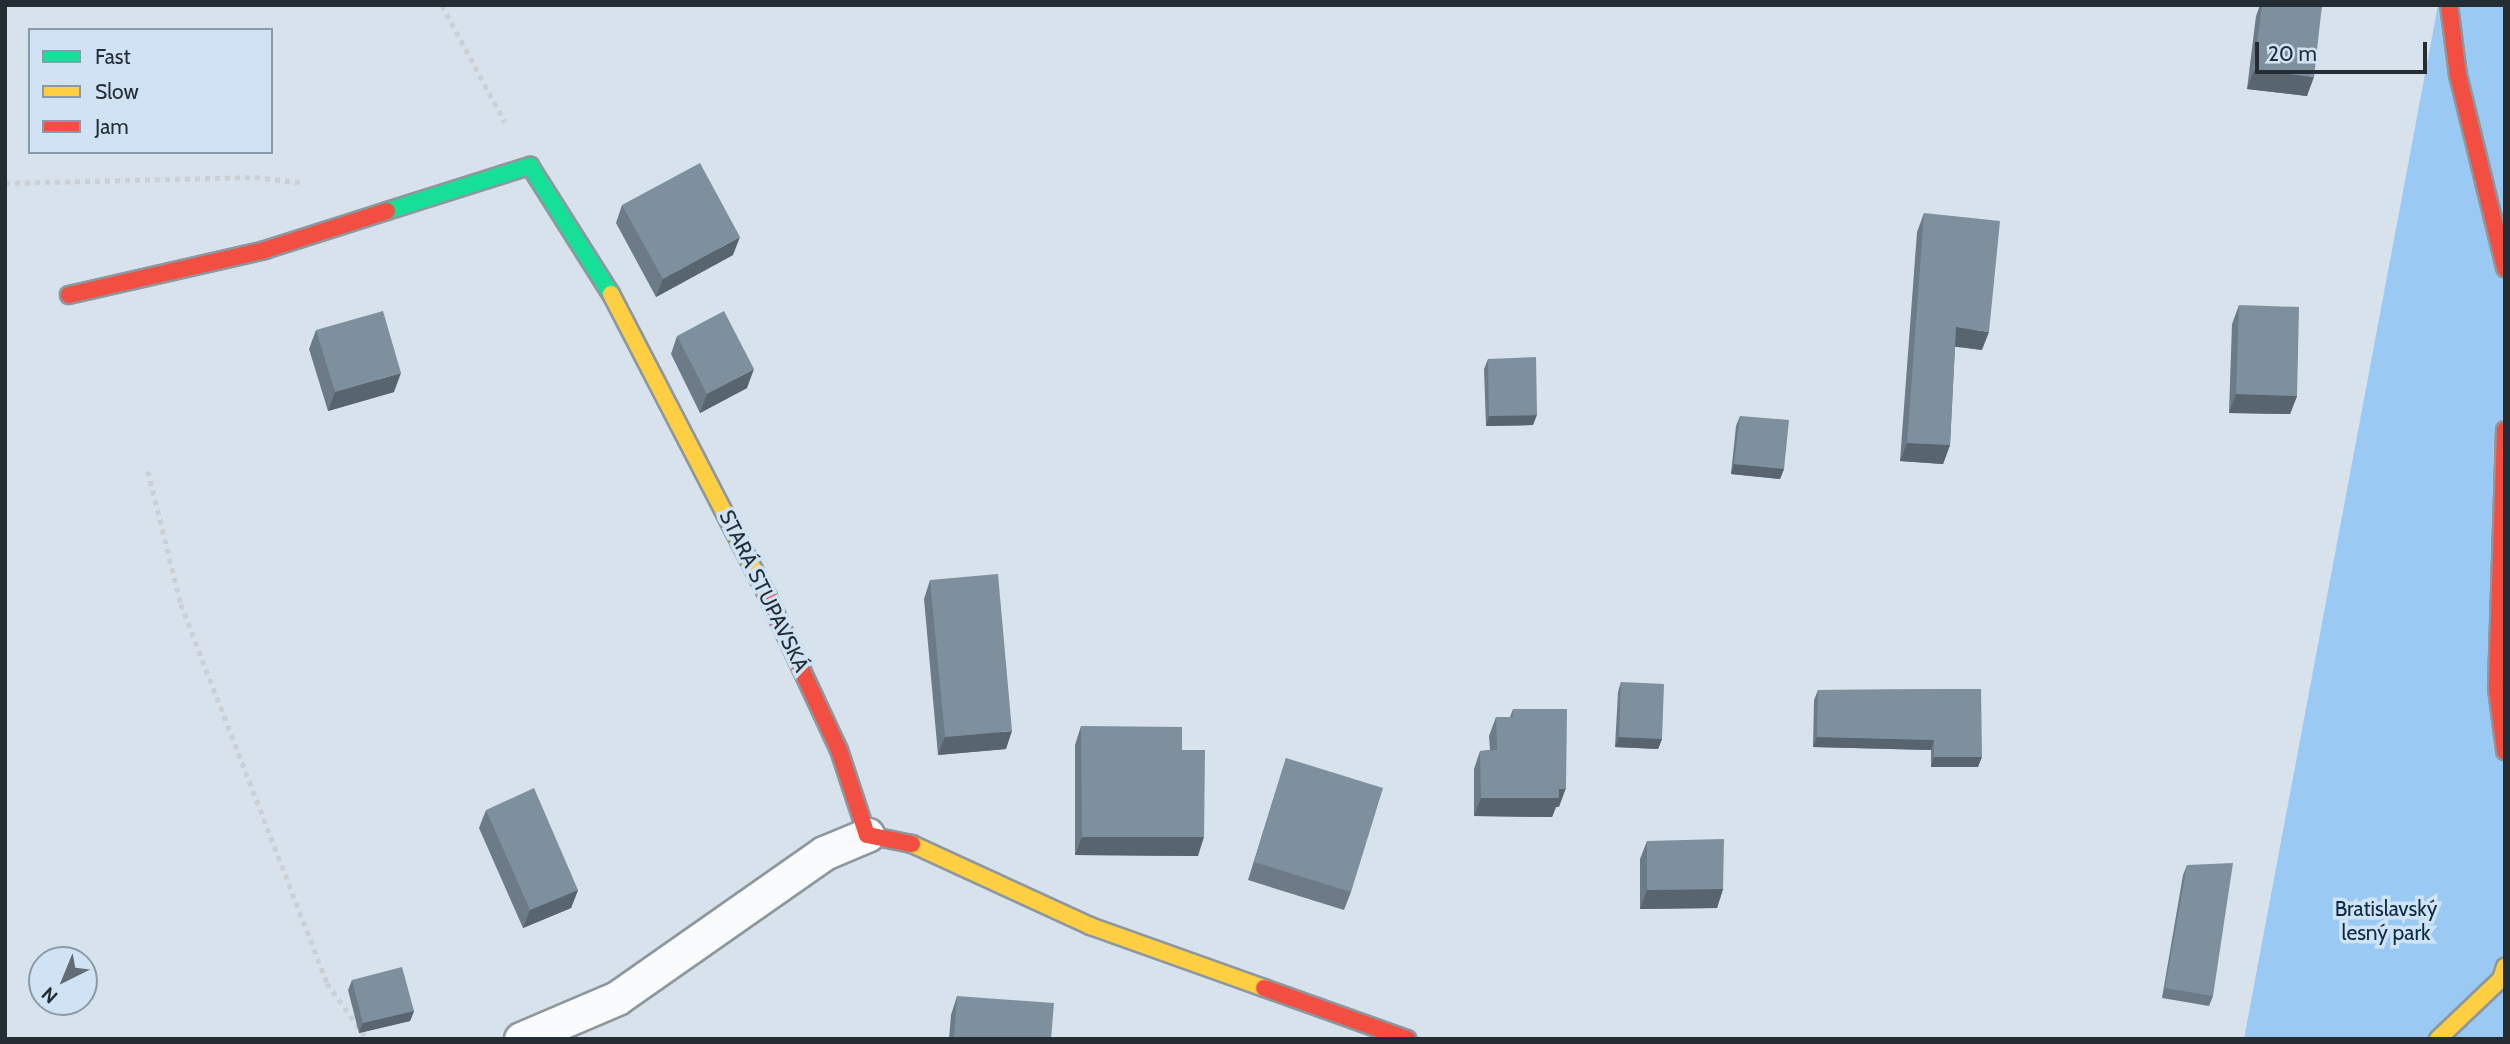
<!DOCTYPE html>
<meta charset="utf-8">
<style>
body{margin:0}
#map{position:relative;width:2510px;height:1044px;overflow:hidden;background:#d7e2ed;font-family:Cabin,sans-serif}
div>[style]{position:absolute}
.forest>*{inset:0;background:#9acaf4}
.path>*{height:4.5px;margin-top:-2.25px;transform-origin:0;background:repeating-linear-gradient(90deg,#cccfd3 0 5px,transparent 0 10px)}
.roads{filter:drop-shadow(2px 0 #8e979e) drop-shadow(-2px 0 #8e979e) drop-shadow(0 2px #8e979e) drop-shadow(0 -2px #8e979e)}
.lane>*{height:33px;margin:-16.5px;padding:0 16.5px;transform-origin:16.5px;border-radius:16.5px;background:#f9fbfc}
.fast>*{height:16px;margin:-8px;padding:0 8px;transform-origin:8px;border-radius:8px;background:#16e098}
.slow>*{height:16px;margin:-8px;padding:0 8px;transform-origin:8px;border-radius:8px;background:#ffcf43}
.jam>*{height:16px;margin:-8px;padding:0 8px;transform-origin:8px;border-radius:8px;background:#f24e42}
.wall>*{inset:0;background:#6c7b87}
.shaded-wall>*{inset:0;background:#58646e}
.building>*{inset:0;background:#7e8f9d}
span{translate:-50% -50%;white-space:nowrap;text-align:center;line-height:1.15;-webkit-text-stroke:7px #cfe3f5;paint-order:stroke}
.street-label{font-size:21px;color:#252d34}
.park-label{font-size:21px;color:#092b45}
.frame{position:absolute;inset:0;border:7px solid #252d34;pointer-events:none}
.legend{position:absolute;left:28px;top:28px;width:245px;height:126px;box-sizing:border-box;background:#cfe3f5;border:2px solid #8b9aa8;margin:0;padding:9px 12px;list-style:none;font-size:21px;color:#252d34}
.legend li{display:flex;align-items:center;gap:14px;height:35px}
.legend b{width:35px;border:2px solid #8b9aa8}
.north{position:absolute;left:28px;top:946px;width:70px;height:70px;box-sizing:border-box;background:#cfe3f5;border:2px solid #8b9aa8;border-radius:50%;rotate:223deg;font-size:19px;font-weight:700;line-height:28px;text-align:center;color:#252d34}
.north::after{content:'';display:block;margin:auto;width:24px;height:32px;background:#636c75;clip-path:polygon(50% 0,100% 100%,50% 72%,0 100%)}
.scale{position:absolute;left:2255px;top:42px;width:172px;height:32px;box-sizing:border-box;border:4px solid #252d34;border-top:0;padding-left:9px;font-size:21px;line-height:24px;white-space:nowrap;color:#252d34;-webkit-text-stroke:5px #cfe3f5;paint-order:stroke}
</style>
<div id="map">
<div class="forest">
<i style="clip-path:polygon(2438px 5px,2505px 5px,2505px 1039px,2244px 1039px)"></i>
</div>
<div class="path">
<i style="left:442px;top:5px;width:133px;rotate:61.7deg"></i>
<i style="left:5px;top:183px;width:250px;rotate:-1.4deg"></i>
<i style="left:255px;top:177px;width:50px;rotate:6.8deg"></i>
<i style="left:148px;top:471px;width:137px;rotate:76.1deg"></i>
<i style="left:181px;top:604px;width:406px;rotate:68.9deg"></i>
<i style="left:327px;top:983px;width:69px;rotate:54.5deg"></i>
</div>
<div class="roads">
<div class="lane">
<i style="left:521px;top:1039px;width:104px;rotate:-23.1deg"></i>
<i style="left:617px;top:998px;width:253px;rotate:-35deg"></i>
<i style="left:824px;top:853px;width:47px;rotate:-22.7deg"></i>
</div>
<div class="fast">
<i style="left:387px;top:211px;width:150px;rotate:-17.5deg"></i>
<i style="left:530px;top:166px;width:151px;rotate:57.7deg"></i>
</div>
<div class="slow">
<i style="left:611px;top:294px;width:339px;rotate:62.6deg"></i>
<i style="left:912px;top:844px;width:196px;rotate:24.7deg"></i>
<i style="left:1090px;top:926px;width:185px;rotate:19.6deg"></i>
<i style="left:2438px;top:1039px;width:87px;rotate:-43.6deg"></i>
<i style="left:2501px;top:979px;width:13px;rotate:-72deg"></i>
</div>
<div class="jam">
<i style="left:2449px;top:5px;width:71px;rotate:82.7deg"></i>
<i style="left:2458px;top:75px;width:199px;rotate:76.3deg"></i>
<i style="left:69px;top:295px;width:201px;rotate:-12.9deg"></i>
<i style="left:265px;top:250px;width:128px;rotate:-17.7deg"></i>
<i style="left:2505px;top:430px;width:259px;rotate:91.8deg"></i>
<i style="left:2497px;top:689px;width:63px;rotate:82.6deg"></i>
<i style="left:767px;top:595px;width:171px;rotate:65.1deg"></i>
<i style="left:839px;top:750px;width:89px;rotate:71.8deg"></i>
<i style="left:867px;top:835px;width:46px;rotate:11.3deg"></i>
<i style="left:1264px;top:988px;width:152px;rotate:19.6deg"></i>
</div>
</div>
<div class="wall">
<i style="clip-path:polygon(2260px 5px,2322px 5px,2307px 96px,2247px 89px,2256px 16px)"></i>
<i style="clip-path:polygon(622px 205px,733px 255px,656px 297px,616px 223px)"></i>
<i style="clip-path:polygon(1924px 213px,1982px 350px,1955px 346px,1950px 445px,1943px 464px,1900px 461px,1917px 232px)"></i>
<i style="clip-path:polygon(2239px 305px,2297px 396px,2290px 414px,2229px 413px,2232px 324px)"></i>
<i style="clip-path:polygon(316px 330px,394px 392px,328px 411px,309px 349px)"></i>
<i style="clip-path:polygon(677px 336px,747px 388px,700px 413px,671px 354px)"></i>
<i style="clip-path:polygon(1488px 359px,1533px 425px,1486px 426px,1484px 369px)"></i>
<i style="clip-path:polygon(1740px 416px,1784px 469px,1780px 479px,1731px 474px,1736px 426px)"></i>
<i style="clip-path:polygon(930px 580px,1006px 749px,938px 755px,924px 599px)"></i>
<i style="clip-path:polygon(1621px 682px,1662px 739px,1658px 749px,1615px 747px,1618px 692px)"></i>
<i style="clip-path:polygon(1981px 689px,1978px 767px,1931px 767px,1931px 750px,1813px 747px,1814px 700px,1818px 690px)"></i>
<i style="clip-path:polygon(1513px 709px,1559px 807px,1556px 807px,1552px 817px,1474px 816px,1474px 769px,1480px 751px,1490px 750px,1489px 736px,1496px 717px,1510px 717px)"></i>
<i style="clip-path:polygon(1081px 726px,1182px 750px,1198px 856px,1075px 855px,1075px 745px)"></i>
<i style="clip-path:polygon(1286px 758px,1351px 892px,1344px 910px,1248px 880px)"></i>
<i style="clip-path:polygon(486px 810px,578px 890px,571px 908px,523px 928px,479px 828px)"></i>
<i style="clip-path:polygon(1647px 841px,1723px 889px,1717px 908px,1640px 909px,1640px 859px)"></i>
<i style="clip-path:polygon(2187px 865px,2213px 996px,2209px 1006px,2162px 998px,2183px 875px)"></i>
<i style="clip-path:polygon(352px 980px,414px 1011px,410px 1021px,359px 1033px,348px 990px)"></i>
<i style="clip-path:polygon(957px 996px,1051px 1039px,949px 1039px,951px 1015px)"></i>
</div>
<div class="shaded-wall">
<i style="clip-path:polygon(2254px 70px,2314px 77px,2307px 96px,2247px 89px)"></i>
<i style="clip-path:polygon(740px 237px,733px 255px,656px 297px,663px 279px)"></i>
<i style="clip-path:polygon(1956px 327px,1989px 332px,1982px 350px,1949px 346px)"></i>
<i style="clip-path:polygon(754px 369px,747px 388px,700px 413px,707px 394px)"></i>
<i style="clip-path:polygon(401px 373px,394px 392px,328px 411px,335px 392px)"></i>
<i style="clip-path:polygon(2236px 394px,2297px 396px,2290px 414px,2229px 413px)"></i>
<i style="clip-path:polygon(1537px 415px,1533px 425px,1486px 426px,1489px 416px)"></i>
<i style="clip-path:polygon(1907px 443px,1950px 445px,1943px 464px,1900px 461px)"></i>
<i style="clip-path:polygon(1734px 464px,1784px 469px,1780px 479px,1731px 474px)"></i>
<i style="clip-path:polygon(1012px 731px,1006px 749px,938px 755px,945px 737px)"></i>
<i style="clip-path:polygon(1619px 737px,1662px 739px,1658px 749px,1615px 747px)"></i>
<i style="clip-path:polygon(1817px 737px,1934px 740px,1931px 750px,1813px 747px)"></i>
<i style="clip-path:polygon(1934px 757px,1982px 757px,1978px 767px,1931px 767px)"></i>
<i style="clip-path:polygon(1566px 788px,1559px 807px,1556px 807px,1552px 817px,1474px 816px,1481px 798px)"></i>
<i style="clip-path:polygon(1082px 837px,1204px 837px,1198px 856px,1075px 855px)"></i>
<i style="clip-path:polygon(1723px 889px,1717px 908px,1640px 909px,1647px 890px)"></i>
<i style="clip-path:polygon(578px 890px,571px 908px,523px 928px,530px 910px)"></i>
<i style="clip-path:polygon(414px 1011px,410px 1021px,359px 1033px,363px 1023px)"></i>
</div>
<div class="building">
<i style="clip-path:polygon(2262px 5px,2322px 5px,2314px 77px,2254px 70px)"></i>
<i style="clip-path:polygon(700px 163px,740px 237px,663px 279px,622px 205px)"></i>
<i style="clip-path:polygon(1924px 213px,2000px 221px,1989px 332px,1956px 327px,1950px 445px,1907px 443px)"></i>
<i style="clip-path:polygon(2239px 305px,2299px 307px,2297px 396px,2236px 394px)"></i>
<i style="clip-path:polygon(383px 311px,401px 373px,335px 392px,316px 330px)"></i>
<i style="clip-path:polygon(724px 311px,754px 369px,707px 394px,677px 336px)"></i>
<i style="clip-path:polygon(1536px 357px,1537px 415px,1489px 416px,1488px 359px)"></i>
<i style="clip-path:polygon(1740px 416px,1789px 420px,1784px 469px,1734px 464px)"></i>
<i style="clip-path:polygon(998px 574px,1012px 731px,945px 737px,930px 580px)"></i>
<i style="clip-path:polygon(1621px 682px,1664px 684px,1662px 739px,1619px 737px)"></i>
<i style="clip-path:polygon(1981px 689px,1982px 757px,1934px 757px,1934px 740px,1817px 737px,1818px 690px)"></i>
<i style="clip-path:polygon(1513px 709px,1567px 709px,1566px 788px,1559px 789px,1559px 798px,1481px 798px,1480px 751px,1497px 750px,1496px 717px,1513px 717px)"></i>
<i style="clip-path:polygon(1081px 726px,1182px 727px,1182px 750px,1205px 750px,1204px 837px,1082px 837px)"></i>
<i style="clip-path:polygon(1286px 758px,1383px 788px,1351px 892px,1254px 862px)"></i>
<i style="clip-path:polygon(534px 788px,578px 890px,530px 910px,486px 810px)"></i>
<i style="clip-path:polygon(1724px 839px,1723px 889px,1647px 890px,1647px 841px)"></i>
<i style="clip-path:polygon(2233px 863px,2213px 996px,2165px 988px,2187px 865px)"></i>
<i style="clip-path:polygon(402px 967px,414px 1011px,363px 1023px,352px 980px)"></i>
<i style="clip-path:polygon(957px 996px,1054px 1003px,1051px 1039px,954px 1039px)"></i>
</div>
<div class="street-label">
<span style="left:764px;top:591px;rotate:64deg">STARÁ STUPAVSKÁ</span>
</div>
<div class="park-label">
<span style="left:2386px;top:921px">Bratislavský<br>lesný park</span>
</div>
<div class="frame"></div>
<ul class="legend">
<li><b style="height:9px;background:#16e098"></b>Fast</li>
<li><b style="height:9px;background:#ffcf43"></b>Slow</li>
<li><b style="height:9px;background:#f24e42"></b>Jam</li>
</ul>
<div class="north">N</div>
<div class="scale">20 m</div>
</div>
